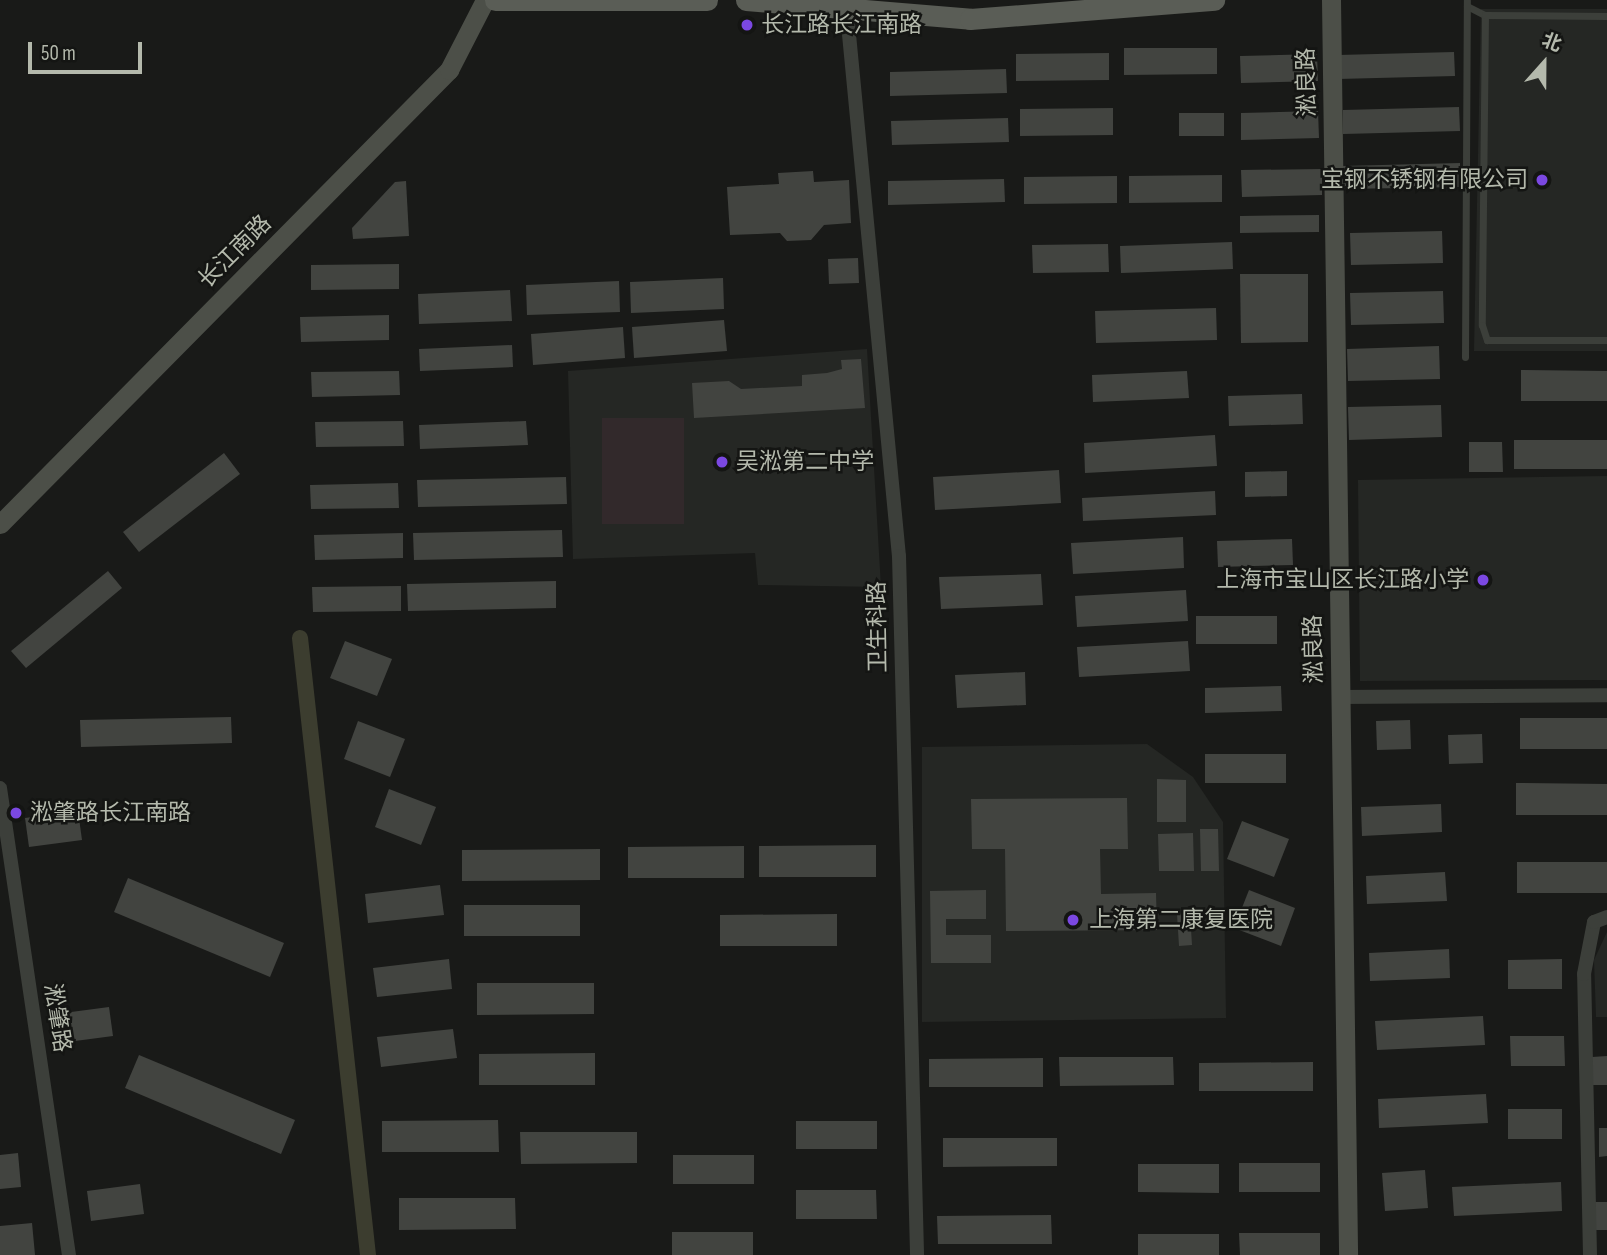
<!DOCTYPE html>
<meta charset="utf-8">
<style>
body{margin:0}
#map{position:relative;width:1607px;height:1255px;overflow:hidden;background:#191a18;font-family:"Sofia Sans Condensed","Noto Sans SC",sans-serif}
div>[style]{position:absolute}
.built>*{inset:0;background:#252724}
.green>*{inset:0;background:#32292b}
.canal>*{height:16px;margin:-8px;padding:0 8px;transform-origin:8px;border-radius:8px;background:#3c3d2f}
.building>*{inset:0;background:#424440}
.lane>*{height:7px;margin:-3.5px;padding:0 3.5px;transform-origin:3.5px;border-radius:3.5px;background:#3c3f3a}
.street>*{height:14px;margin:-7px;padding:0 7px;transform-origin:7px;border-radius:7px;background:#3c3f3a}
.secondary>*{height:19px;margin:-9.5px;padding:0 9.5px;transform-origin:9.5px;border-radius:9.5px;background:#4c4f48}
.primary>*{height:21px;margin:-10.5px;padding:0 10.5px;transform-origin:10.5px;border-radius:10.5px;background:#5a5d56}
.dots>*{width:19px;height:19px;translate:-50% -50%;box-sizing:border-box;border:4px solid #141513;border-radius:50%}
span{translate:-50% -50%;white-space:nowrap;text-align:center;line-height:1.15;-webkit-text-stroke:5px #141513;paint-order:stroke}
.poi-label{font-size:23px;color:#b4b9ac}
.left{translate:0 -50%;text-align:left}
.right{translate:-100% -50%;text-align:right}
.street-label{font-size:23px;color:#b4b9ac}
.north{position:absolute;left:1509px;top:28px;width:70px;height:70px;-webkit-text-stroke:5px #141513;paint-order:stroke;rotate:21deg;font-size:19px;font-weight:700;line-height:28px;text-align:center;color:#b4b9ac}
.north::after{content:'';display:block;margin:auto;width:24px;height:32px;background:#b4b9ac;clip-path:polygon(50% 0,100% 100%,50% 72%,0 100%)}
.scale{position:absolute;left:28px;top:42px;width:114px;height:32px;box-sizing:border-box;border:4px solid #b4b9ac;border-top:0;padding-left:9px;font-size:21px;line-height:24px;white-space:nowrap;color:#b4b9ac;-webkit-text-stroke:5px #141513;paint-order:stroke}
</style>
<div id="map">
<div class="built">
<i style="clip-path:polygon(1481px 9px,1607px 9px,1607px 351px,1474px 351px)"></i>
<i style="clip-path:polygon(867px 349px,881px 587px,758px 585px,755px 553px,573px 559px,568px 371px)"></i>
<i style="clip-path:polygon(1607px 476px,1607px 680px,1360px 681px,1358px 480px)"></i>
<i style="clip-path:polygon(1147px 744px,1193px 777px,1223px 822px,1226px 1018px,922px 1022px,922px 747px)"></i>
<i style="clip-path:polygon(1607px 932px,1607px 1017px,1596px 1017px,1594px 960px)"></i>
</div>
<div class="green">
<i style="clip-path:polygon(602px 418px,684px 418px,684px 524px,602px 524px)"></i>
</div>
<div class="canal">
<i style="left:300px;top:638px;width:621px;rotate:83.71deg"></i>
</div>
<div class="building">
<i style="clip-path:polygon(1124px 48px,1217px 48px,1217px 74px,1124px 75px)"></i>
<i style="clip-path:polygon(1454px 52px,1455px 76px,1338px 79px,1338px 55px)"></i>
<i style="clip-path:polygon(1109px 53px,1109px 80px,1016px 81px,1016px 54px)"></i>
<i style="clip-path:polygon(1317px 54px,1318px 81px,1241px 83px,1240px 56px)"></i>
<i style="clip-path:polygon(1006px 69px,1007px 93px,890px 96px,890px 72px)"></i>
<i style="clip-path:polygon(1459px 107px,1460px 131px,1343px 134px,1343px 110px)"></i>
<i style="clip-path:polygon(1113px 108px,1113px 135px,1020px 136px,1020px 109px)"></i>
<i style="clip-path:polygon(1318px 111px,1319px 138px,1241px 140px,1241px 113px)"></i>
<i style="clip-path:polygon(1179px 113px,1224px 113px,1224px 136px,1179px 136px)"></i>
<i style="clip-path:polygon(1008px 118px,1009px 142px,892px 145px,891px 121px)"></i>
<i style="clip-path:polygon(1460px 163px,1460px 187px,1344px 189px,1343px 166px)"></i>
<i style="clip-path:polygon(1322px 169px,1322px 195px,1242px 197px,1241px 170px)"></i>
<i style="clip-path:polygon(813px 171px,814px 182px,849px 180px,851px 223px,824px 225px,811px 240px,787px 241px,780px 233px,730px 235px,727px 187px,779px 184px,778px 173px)"></i>
<i style="clip-path:polygon(1222px 175px,1222px 202px,1129px 203px,1129px 176px)"></i>
<i style="clip-path:polygon(1117px 176px,1117px 203px,1024px 204px,1024px 177px)"></i>
<i style="clip-path:polygon(1004px 179px,1005px 202px,888px 205px,888px 181px)"></i>
<i style="clip-path:polygon(406px 181px,409px 236px,353px 239px,352px 228px,395px 182px)"></i>
<i style="clip-path:polygon(1319px 215px,1319px 232px,1240px 233px,1240px 216px)"></i>
<i style="clip-path:polygon(1442px 231px,1443px 263px,1351px 265px,1350px 233px)"></i>
<i style="clip-path:polygon(1232px 242px,1233px 269px,1121px 273px,1120px 246px)"></i>
<i style="clip-path:polygon(1108px 244px,1109px 272px,1033px 273px,1032px 245px)"></i>
<i style="clip-path:polygon(858px 258px,859px 283px,829px 284px,828px 259px)"></i>
<i style="clip-path:polygon(399px 264px,399px 289px,311px 290px,311px 265px)"></i>
<i style="clip-path:polygon(1240px 274px,1308px 274px,1308px 342px,1241px 343px)"></i>
<i style="clip-path:polygon(723px 278px,724px 309px,631px 313px,630px 282px)"></i>
<i style="clip-path:polygon(619px 281px,620px 312px,527px 315px,526px 285px)"></i>
<i style="clip-path:polygon(510px 290px,512px 321px,419px 324px,418px 294px)"></i>
<i style="clip-path:polygon(1443px 291px,1444px 323px,1351px 325px,1350px 293px)"></i>
<i style="clip-path:polygon(1216px 308px,1217px 340px,1096px 343px,1095px 311px)"></i>
<i style="clip-path:polygon(389px 315px,389px 340px,301px 342px,300px 317px)"></i>
<i style="clip-path:polygon(724px 320px,727px 351px,634px 358px,632px 327px)"></i>
<i style="clip-path:polygon(623px 327px,625px 358px,533px 365px,531px 334px)"></i>
<i style="clip-path:polygon(512px 345px,513px 367px,420px 371px,419px 349px)"></i>
<i style="clip-path:polygon(1439px 346px,1440px 379px,1348px 381px,1347px 349px)"></i>
<i style="clip-path:polygon(861px 359px,865px 408px,694px 418px,692px 383px,729px 381px,741px 389px,802px 386px,802px 375px,827px 373px,842px 369px,841px 360px)"></i>
<i style="clip-path:polygon(1521px 370px,1607px 371px,1607px 401px,1521px 401px)"></i>
<i style="clip-path:polygon(399px 371px,400px 395px,312px 397px,311px 372px)"></i>
<i style="clip-path:polygon(1187px 371px,1189px 398px,1093px 402px,1092px 375px)"></i>
<i style="clip-path:polygon(1302px 394px,1303px 424px,1229px 426px,1228px 396px)"></i>
<i style="clip-path:polygon(1441px 405px,1442px 437px,1349px 440px,1348px 407px)"></i>
<i style="clip-path:polygon(403px 421px,404px 446px,316px 447px,315px 422px)"></i>
<i style="clip-path:polygon(526px 421px,528px 445px,420px 449px,419px 425px)"></i>
<i style="clip-path:polygon(1215px 435px,1217px 466px,1085px 473px,1084px 443px)"></i>
<i style="clip-path:polygon(1514px 440px,1607px 440px,1607px 469px,1514px 469px)"></i>
<i style="clip-path:polygon(1469px 442px,1502px 442px,1503px 472px,1469px 472px)"></i>
<i style="clip-path:polygon(224px 453px,240px 474px,139px 552px,123px 532px)"></i>
<i style="clip-path:polygon(1059px 470px,1061px 503px,935px 510px,933px 477px)"></i>
<i style="clip-path:polygon(1287px 471px,1287px 496px,1245px 497px,1245px 472px)"></i>
<i style="clip-path:polygon(566px 477px,567px 504px,418px 507px,417px 480px)"></i>
<i style="clip-path:polygon(398px 483px,399px 508px,311px 509px,310px 485px)"></i>
<i style="clip-path:polygon(1215px 491px,1216px 515px,1083px 521px,1082px 498px)"></i>
<i style="clip-path:polygon(562px 530px,563px 557px,414px 560px,413px 533px)"></i>
<i style="clip-path:polygon(403px 533px,403px 558px,315px 560px,314px 535px)"></i>
<i style="clip-path:polygon(1183px 537px,1184px 568px,1073px 574px,1071px 543px)"></i>
<i style="clip-path:polygon(1292px 539px,1293px 565px,1218px 567px,1217px 541px)"></i>
<i style="clip-path:polygon(108px 571px,122px 588px,26px 668px,11px 651px)"></i>
<i style="clip-path:polygon(1041px 574px,1043px 605px,941px 609px,939px 577px)"></i>
<i style="clip-path:polygon(556px 581px,556px 608px,408px 611px,407px 584px)"></i>
<i style="clip-path:polygon(401px 586px,401px 611px,313px 612px,312px 587px)"></i>
<i style="clip-path:polygon(1186px 590px,1188px 621px,1077px 627px,1075px 596px)"></i>
<i style="clip-path:polygon(1196px 616px,1277px 616px,1277px 644px,1196px 644px)"></i>
<i style="clip-path:polygon(345px 641px,392px 659px,377px 696px,330px 678px)"></i>
<i style="clip-path:polygon(1188px 641px,1190px 671px,1079px 677px,1077px 647px)"></i>
<i style="clip-path:polygon(1025px 672px,1026px 705px,957px 708px,955px 675px)"></i>
<i style="clip-path:polygon(1281px 686px,1282px 711px,1205px 713px,1205px 688px)"></i>
<i style="clip-path:polygon(231px 717px,232px 743px,81px 747px,80px 720px)"></i>
<i style="clip-path:polygon(1520px 718px,1607px 718px,1607px 749px,1520px 749px)"></i>
<i style="clip-path:polygon(1410px 720px,1411px 749px,1377px 750px,1376px 721px)"></i>
<i style="clip-path:polygon(358px 721px,405px 739px,390px 777px,344px 759px)"></i>
<i style="clip-path:polygon(1482px 734px,1483px 763px,1449px 764px,1448px 735px)"></i>
<i style="clip-path:polygon(1205px 754px,1286px 754px,1286px 783px,1205px 783px)"></i>
<i style="clip-path:polygon(1157px 779px,1186px 780px,1186px 822px,1157px 822px)"></i>
<i style="clip-path:polygon(1516px 783px,1607px 784px,1607px 815px,1516px 815px)"></i>
<i style="clip-path:polygon(389px 789px,436px 807px,421px 845px,375px 827px)"></i>
<i style="clip-path:polygon(1127px 798px,1128px 849px,1100px 849px,1101px 894px,1156px 893px,1157px 930px,1006px 931px,1005px 849px,972px 849px,971px 799px)"></i>
<i style="clip-path:polygon(1441px 804px,1442px 832px,1362px 836px,1361px 807px)"></i>
<i style="clip-path:polygon(78px 811px,82px 840px,29px 847px,25px 818px)"></i>
<i style="clip-path:polygon(1242px 821px,1289px 839px,1274px 877px,1227px 859px)"></i>
<i style="clip-path:polygon(1200px 829px,1218px 829px,1219px 871px,1201px 871px)"></i>
<i style="clip-path:polygon(1193px 833px,1194px 871px,1159px 871px,1158px 834px)"></i>
<i style="clip-path:polygon(876px 845px,876px 877px,759px 877px,759px 846px)"></i>
<i style="clip-path:polygon(744px 846px,744px 878px,628px 878px,628px 847px)"></i>
<i style="clip-path:polygon(600px 849px,600px 880px,462px 881px,462px 850px)"></i>
<i style="clip-path:polygon(1517px 862px,1607px 862px,1607px 893px,1517px 893px)"></i>
<i style="clip-path:polygon(1445px 872px,1447px 901px,1367px 904px,1366px 876px)"></i>
<i style="clip-path:polygon(128px 878px,284px 943px,270px 977px,114px 912px)"></i>
<i style="clip-path:polygon(440px 885px,444px 915px,368px 923px,365px 894px)"></i>
<i style="clip-path:polygon(986px 890px,986px 919px,946px 919px,946px 935px,991px 935px,991px 963px,931px 963px,930px 891px)"></i>
<i style="clip-path:polygon(1249px 890px,1295px 908px,1281px 946px,1234px 928px)"></i>
<i style="clip-path:polygon(464px 905px,580px 905px,580px 936px,464px 936px)"></i>
<i style="clip-path:polygon(1190px 913px,1192px 945px,1179px 946px,1177px 914px)"></i>
<i style="clip-path:polygon(837px 914px,837px 946px,720px 946px,720px 915px)"></i>
<i style="clip-path:polygon(1449px 949px,1450px 978px,1370px 981px,1369px 953px)"></i>
<i style="clip-path:polygon(449px 959px,452px 989px,377px 997px,373px 968px)"></i>
<i style="clip-path:polygon(1562px 959px,1562px 989px,1508px 989px,1508px 960px)"></i>
<i style="clip-path:polygon(477px 983px,594px 983px,594px 1014px,477px 1015px)"></i>
<i style="clip-path:polygon(109px 1007px,113px 1036px,60px 1043px,56px 1014px)"></i>
<i style="clip-path:polygon(1483px 1016px,1485px 1045px,1377px 1050px,1375px 1021px)"></i>
<i style="clip-path:polygon(453px 1029px,457px 1058px,381px 1067px,377px 1037px)"></i>
<i style="clip-path:polygon(1510px 1036px,1564px 1036px,1565px 1066px,1511px 1066px)"></i>
<i style="clip-path:polygon(595px 1053px,595px 1085px,479px 1085px,479px 1054px)"></i>
<i style="clip-path:polygon(139px 1055px,295px 1120px,281px 1154px,125px 1088px)"></i>
<i style="clip-path:polygon(1607px 1056px,1607px 1085px,1592px 1085px,1592px 1057px)"></i>
<i style="clip-path:polygon(1059px 1057px,1173px 1057px,1174px 1085px,1060px 1086px)"></i>
<i style="clip-path:polygon(1043px 1058px,1043px 1087px,929px 1087px,929px 1059px)"></i>
<i style="clip-path:polygon(1313px 1062px,1313px 1091px,1199px 1091px,1199px 1063px)"></i>
<i style="clip-path:polygon(1486px 1094px,1488px 1123px,1379px 1128px,1378px 1099px)"></i>
<i style="clip-path:polygon(1508px 1109px,1562px 1109px,1562px 1139px,1508px 1139px)"></i>
<i style="clip-path:polygon(498px 1120px,499px 1152px,382px 1152px,382px 1121px)"></i>
<i style="clip-path:polygon(796px 1121px,877px 1121px,877px 1149px,796px 1149px)"></i>
<i style="clip-path:polygon(1599px 1128px,1607px 1128px,1607px 1156px,1599px 1157px)"></i>
<i style="clip-path:polygon(520px 1132px,637px 1132px,637px 1163px,521px 1164px)"></i>
<i style="clip-path:polygon(943px 1138px,1057px 1138px,1057px 1166px,943px 1167px)"></i>
<i style="clip-path:polygon(18px 1153px,21px 1187px,0 1189px,0 1155px)"></i>
<i style="clip-path:polygon(673px 1155px,754px 1155px,754px 1184px,673px 1184px)"></i>
<i style="clip-path:polygon(1239px 1163px,1320px 1163px,1320px 1192px,1239px 1192px)"></i>
<i style="clip-path:polygon(1138px 1164px,1219px 1164px,1219px 1193px,1138px 1192px)"></i>
<i style="clip-path:polygon(1425px 1170px,1428px 1208px,1385px 1211px,1382px 1173px)"></i>
<i style="clip-path:polygon(1561px 1182px,1562px 1211px,1454px 1216px,1452px 1187px)"></i>
<i style="clip-path:polygon(140px 1184px,144px 1214px,91px 1221px,87px 1191px)"></i>
<i style="clip-path:polygon(796px 1190px,876px 1190px,877px 1219px,796px 1219px)"></i>
<i style="clip-path:polygon(399px 1198px,515px 1198px,516px 1229px,399px 1230px)"></i>
<i style="clip-path:polygon(1594px 1202px,1607px 1202px,1607px 1230px,1594px 1230px)"></i>
<i style="clip-path:polygon(1051px 1215px,1052px 1244px,938px 1244px,937px 1216px)"></i>
<i style="clip-path:polygon(32px 1223px,35px 1255px,0 1255px,0 1226px)"></i>
<i style="clip-path:polygon(672px 1232px,753px 1232px,753px 1255px,672px 1255px)"></i>
<i style="clip-path:polygon(1239px 1233px,1320px 1233px,1320px 1255px,1240px 1255px)"></i>
<i style="clip-path:polygon(1138px 1234px,1219px 1234px,1219px 1255px,1138px 1255px)"></i>
</div>
<div class="lane">
<i style="left:1467px;top:6px;width:20px;rotate:27deg"></i>
<i style="left:1485px;top:15px;width:310px;rotate:90.6deg"></i>
<i style="left:1482px;top:325px;width:16px;rotate:72deg"></i>
<i style="left:1487px;top:340px;width:120px"></i>
<i style="left:1485px;top:15px;width:122px;rotate:0.5deg"></i>
<i style="left:1465px;top:357px;width:357px;rotate:-89.7deg"></i>
</div>
<div class="street">
<i style="left:846px;top:3px;width:556px;rotate:84.53deg"></i>
<i style="left:899px;top:556px;width:699px;rotate:88.52deg"></i>
<i style="left:1339px;top:697px;width:268px;rotate:-0.4deg"></i>
<i style="left:0;top:788px;width:472px;rotate:81.6deg"></i>
<i style="left:1590px;top:1255px;width:281px;rotate:-91.2deg"></i>
<i style="left:1584px;top:974px;width:53px;rotate:-79.1deg"></i>
<i style="left:1594px;top:922px;width:14px;rotate:-21deg"></i>
</div>
<div class="secondary">
<i style="left:1331px;top:0;width:1255px;rotate:89.22deg"></i>
<i style="left:0;top:524px;width:639px;rotate:-45.32deg"></i>
<i style="left:449px;top:70px;width:79px;rotate:-62.8deg"></i>
</div>
<div class="primary">
<i style="left:495px;top:0;width:212px"></i>
<i style="left:746px;top:0;width:225px;rotate:4.8deg"></i>
<i style="left:970px;top:19px;width:245px;rotate:-4.5deg"></i>
</div>
<div class="dots">
<i style="left:747px;top:25px;background:#7b48e2"></i>
<i style="left:1542px;top:180px;background:#7b48e2"></i>
<i style="left:722px;top:462px;background:#7b48e2"></i>
<i style="left:1483px;top:580px;background:#7b48e2"></i>
<i style="left:16px;top:813px;background:#7b48e2"></i>
<i style="left:1073px;top:920px;background:#7b48e2"></i>
</div>
<div class="poi-label">
<span class="left" style="left:761px;top:25px">长江路长江南路</span>
<span class="right" style="left:1528px;top:180px">宝钢不锈钢有限公司</span>
<span class="left" style="left:736px;top:462px">吴淞第二中学</span>
<span class="right" style="left:1469px;top:580px">上海市宝山区长江路小学</span>
<span class="left" style="left:30px;top:813px">淞肇路长江南路</span>
<span class="left" style="left:1089px;top:920px">上海第二康复医院</span>
</div>
<div class="street-label">
<span style="left:1307px;top:82px;rotate:-91deg">淞良路</span>
<span style="left:235px;top:252px;rotate:-45deg">长江南路</span>
<span style="left:878px;top:627px;rotate:-91deg">卫生科路</span>
<span style="left:1314px;top:649px;rotate:-91deg">淞良路</span>
<span style="left:57px;top:1018px;rotate:81deg">淞肇路</span>
</div>
<div class="north">北</div>
<div class="scale">50 m</div>
</div>
